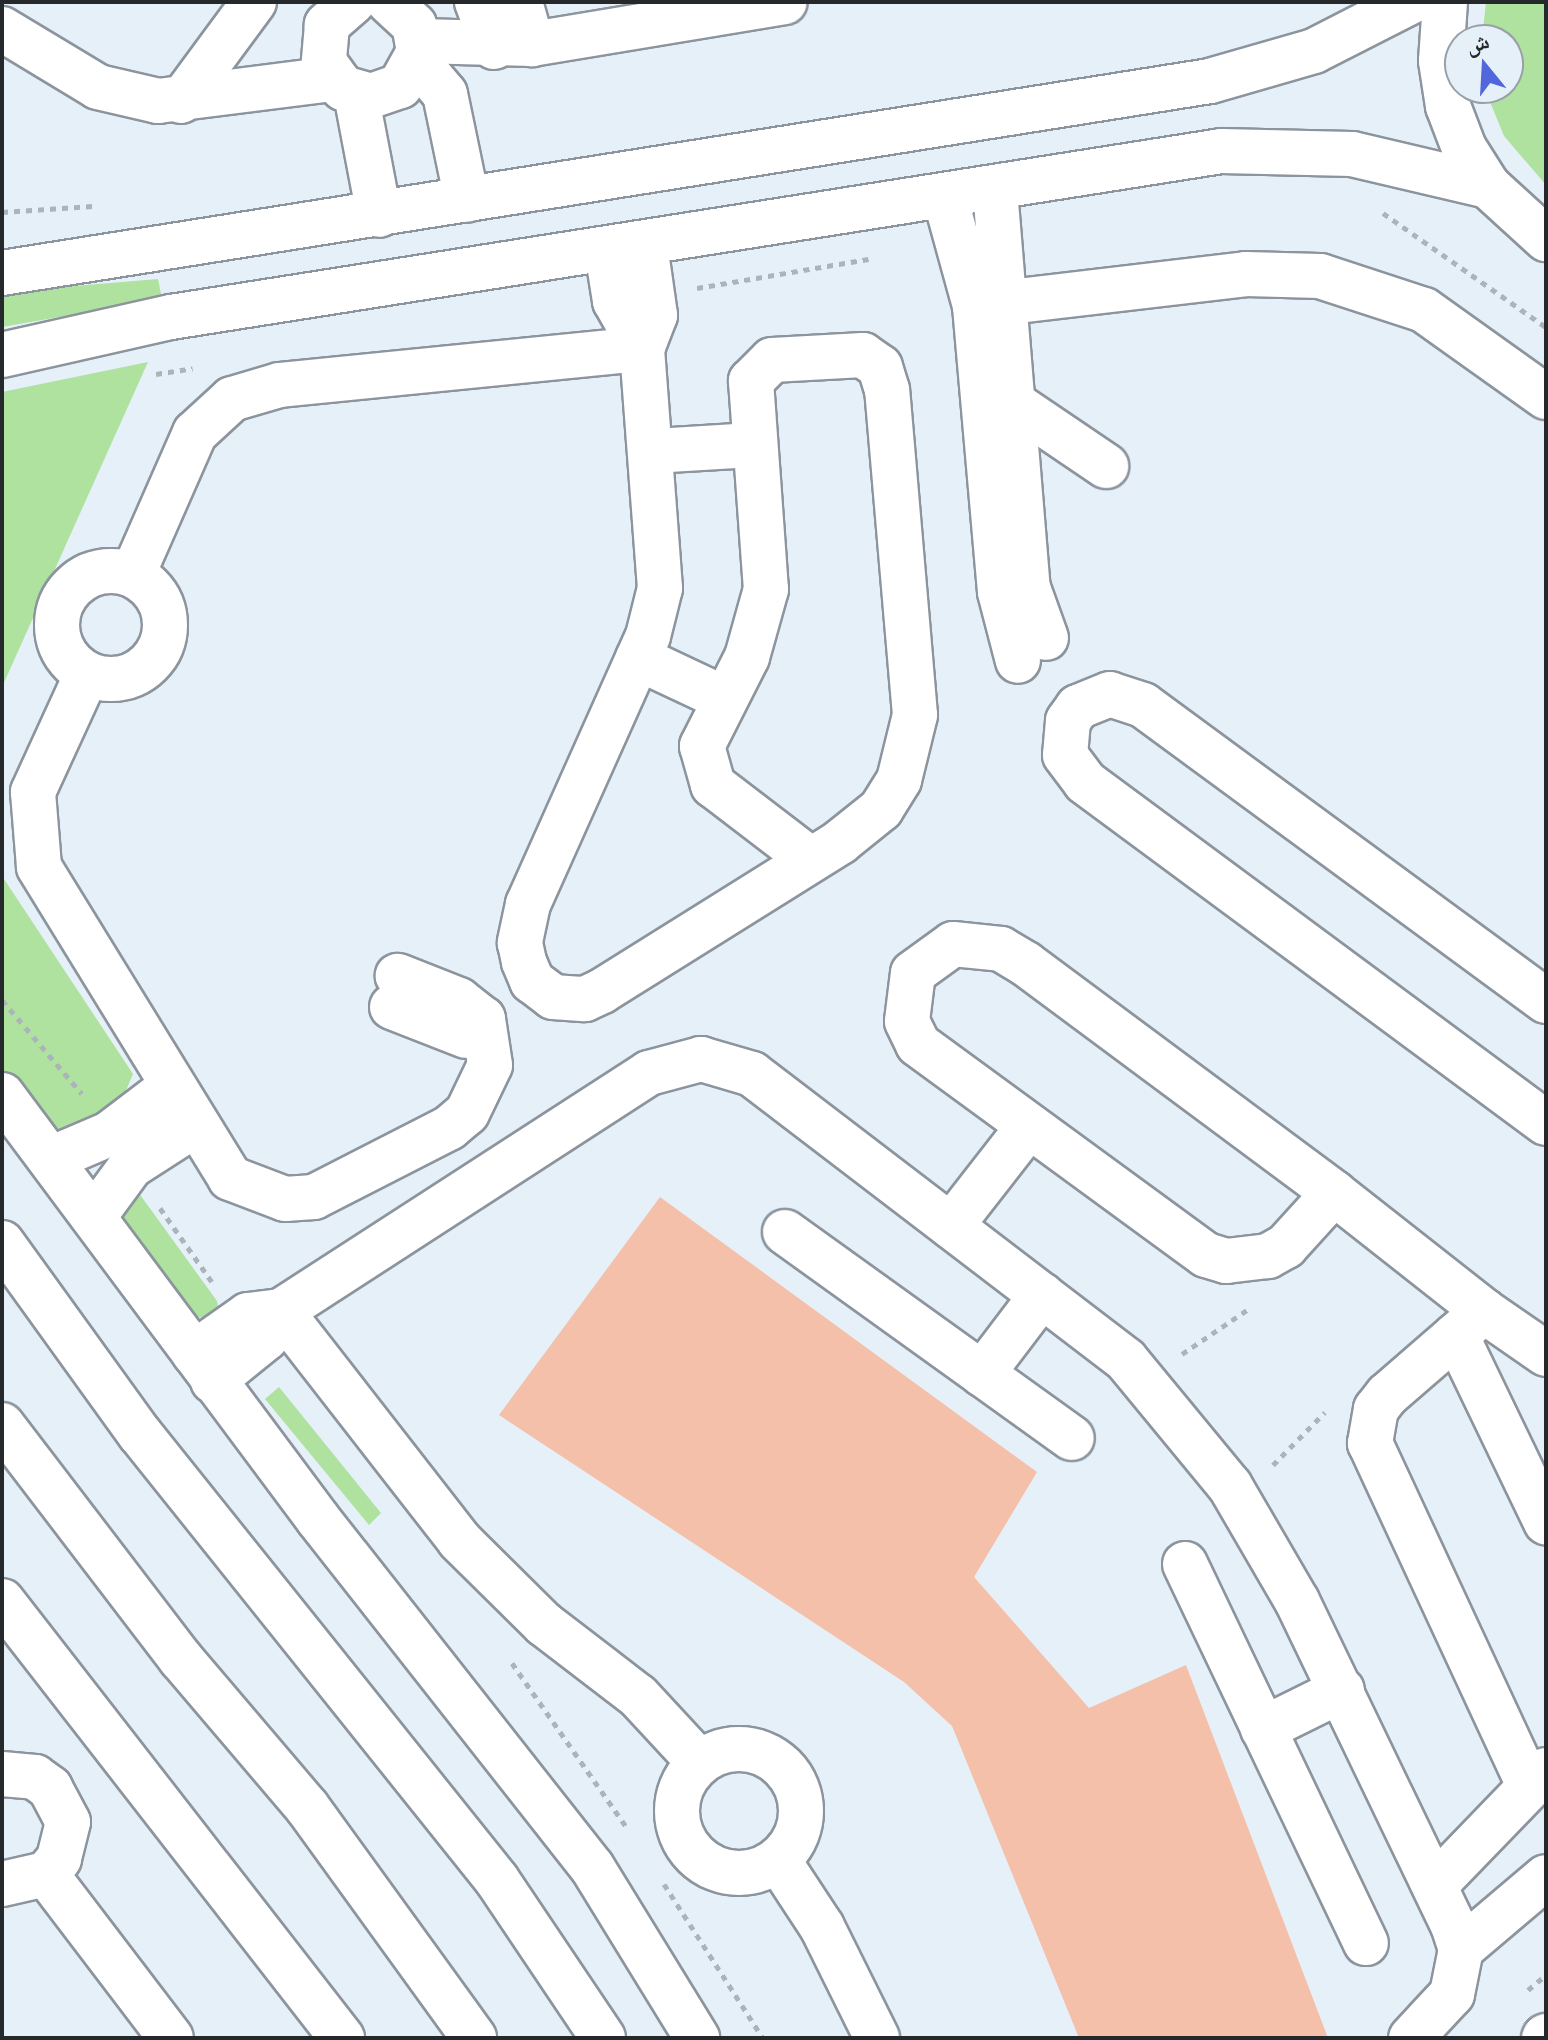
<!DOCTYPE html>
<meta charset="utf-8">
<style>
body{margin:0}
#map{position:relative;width:1548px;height:2040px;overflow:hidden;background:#e6f0f9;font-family:"PT Sans Narrow","Noto Naskh Arabic",sans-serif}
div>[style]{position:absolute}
.green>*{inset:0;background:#aee29e}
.building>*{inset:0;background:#f5c0a9}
.path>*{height:5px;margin-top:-2.5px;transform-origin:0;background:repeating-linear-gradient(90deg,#acb4bb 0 6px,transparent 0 12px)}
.roads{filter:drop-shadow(2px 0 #8c949d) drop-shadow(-2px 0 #8c949d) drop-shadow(0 2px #8c949d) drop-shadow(0 -2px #8c949d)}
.minor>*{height:44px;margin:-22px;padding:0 22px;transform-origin:22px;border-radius:22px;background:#fff}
.minor>.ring{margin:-22px;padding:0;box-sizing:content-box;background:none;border:44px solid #fff;border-radius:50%}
span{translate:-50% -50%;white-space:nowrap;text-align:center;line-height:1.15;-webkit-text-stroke:8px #e6f0f9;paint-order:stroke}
.frame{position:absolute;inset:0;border:4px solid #25292c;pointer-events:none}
.north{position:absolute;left:1444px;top:24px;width:80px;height:80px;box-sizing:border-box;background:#e6f0f9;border:2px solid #99a0a7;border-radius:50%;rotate:342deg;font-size:22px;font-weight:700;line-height:32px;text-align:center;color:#25292c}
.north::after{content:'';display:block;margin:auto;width:28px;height:36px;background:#5167dc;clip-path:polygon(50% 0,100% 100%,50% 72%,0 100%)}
</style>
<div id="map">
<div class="green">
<i style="clip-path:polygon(1486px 2px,1546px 2px,1546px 185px,1504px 136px,1490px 102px,1487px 88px,1508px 88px,1508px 40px,1482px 40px)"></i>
<i style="clip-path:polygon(158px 279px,162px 299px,2px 327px,2px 292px)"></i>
<i style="clip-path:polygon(148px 362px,2px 687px,2px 392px)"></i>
<i style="clip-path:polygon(2px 876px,133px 1074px,122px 1100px,106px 1114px,59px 1134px,39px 1121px,2px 1069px)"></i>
<i style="clip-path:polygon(133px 1185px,217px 1301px,218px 1307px,204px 1317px,191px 1318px,113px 1222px)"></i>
<i style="clip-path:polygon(279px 1387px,381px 1513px,369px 1525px,265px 1399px)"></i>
</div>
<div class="building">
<i style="clip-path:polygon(660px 1197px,1037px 1472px,974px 1577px,1089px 1708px,1186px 1665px,1328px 2038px,1079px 2038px,952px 1726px,904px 1682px,499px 1415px)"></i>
</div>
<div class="path">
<i style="left:2px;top:212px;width:91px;rotate:-3.8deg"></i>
<i style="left:1383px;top:213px;width:199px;rotate:35deg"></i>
<i style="left:697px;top:288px;width:174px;rotate:-9.6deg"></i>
<i style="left:156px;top:374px;width:37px;rotate:-9deg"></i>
<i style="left:2px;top:1000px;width:123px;rotate:49.6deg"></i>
<i style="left:160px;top:1208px;width:90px;rotate:54.9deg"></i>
<i style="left:1182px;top:1354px;width:82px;rotate:-34.1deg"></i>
<i style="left:1273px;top:1465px;width:74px;rotate:-45.5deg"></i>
<i style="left:512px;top:1663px;width:203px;rotate:55.1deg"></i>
<i style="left:664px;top:1884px;width:183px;rotate:57.3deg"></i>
<i style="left:1528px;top:1990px;width:23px;rotate:-40deg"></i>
</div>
<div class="roads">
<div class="minor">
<i style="left:353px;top:2px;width:35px;rotate:139deg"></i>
<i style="left:327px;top:25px;width:37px;rotate:95deg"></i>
<i style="left:324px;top:62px;width:32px;rotate:54deg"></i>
<i style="left:343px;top:88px;width:29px;rotate:16deg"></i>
<i style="left:371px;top:96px;width:31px;rotate:-19deg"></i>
<i style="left:400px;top:86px;width:39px;rotate:-61deg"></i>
<i style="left:419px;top:52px;width:27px;rotate:-100deg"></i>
<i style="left:414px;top:25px;width:34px;rotate:-137deg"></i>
<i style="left:477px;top:2px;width:48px;rotate:69.3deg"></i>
<i style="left:520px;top:2px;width:44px;rotate:74.1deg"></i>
<i style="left:1445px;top:2px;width:59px;rotate:93.9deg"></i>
<i style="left:1441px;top:61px;width:46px;rotate:81.2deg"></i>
<i style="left:1448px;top:106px;width:45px;rotate:69.1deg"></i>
<i style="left:1464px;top:148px;width:45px;rotate:57.7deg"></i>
<i style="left:1488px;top:186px;width:79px;rotate:42.4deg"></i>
<i style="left:2px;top:29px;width:112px;rotate:31.1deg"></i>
<i style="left:98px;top:87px;width:62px;rotate:13.1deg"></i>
<i style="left:158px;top:101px;width:176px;rotate:-7.2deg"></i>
<i style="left:419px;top:41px;width:113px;rotate:1.5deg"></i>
<i style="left:532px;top:44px;width:256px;rotate:-9.4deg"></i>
<i style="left:417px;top:61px;width:43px;rotate:49.7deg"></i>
<i style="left:445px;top:94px;width:108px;rotate:78.3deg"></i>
<i style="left:356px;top:94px;width:123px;rotate:79.2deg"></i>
<i style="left:181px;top:101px;width:123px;rotate:-53.6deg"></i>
<i style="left:995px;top:190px;width:399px;rotate:85.3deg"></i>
<i style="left:1028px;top:588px;width:53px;rotate:70.2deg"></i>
<i style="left:945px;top:197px;width:113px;rotate:74.6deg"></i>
<i style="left:975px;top:306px;width:287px;rotate:85deg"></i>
<i style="left:1000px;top:592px;width:71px;rotate:75.4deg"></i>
<i style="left:645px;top:245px;width:71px;rotate:81.9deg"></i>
<i style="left:655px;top:315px;width:36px;rotate:111deg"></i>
<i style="left:642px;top:349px;width:240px;rotate:85.7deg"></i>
<i style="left:660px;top:588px;width:49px;rotate:104deg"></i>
<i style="left:648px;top:636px;width:294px;rotate:114.1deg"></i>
<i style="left:528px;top:904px;width:40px;rotate:102deg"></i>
<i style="left:520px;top:943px;width:19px;rotate:78deg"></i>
<i style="left:524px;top:962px;width:21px;rotate:67deg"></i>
<i style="left:532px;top:981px;width:26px;rotate:37deg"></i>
<i style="left:553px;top:997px;width:32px;rotate:4deg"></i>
<i style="left:585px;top:999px;width:19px;rotate:-25deg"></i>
<i style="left:602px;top:991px;width:281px;rotate:-32deg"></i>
<i style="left:840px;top:842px;width:53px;rotate:-38.8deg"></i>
<i style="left:881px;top:809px;width:34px;rotate:-58deg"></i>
<i style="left:899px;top:780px;width:67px;rotate:-76.2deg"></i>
<i style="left:915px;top:715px;width:326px;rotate:-94.9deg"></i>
<i style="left:887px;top:390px;width:24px;rotate:-107deg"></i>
<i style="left:880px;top:367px;width:21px;rotate:-145deg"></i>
<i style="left:863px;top:355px;width:91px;rotate:176.9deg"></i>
<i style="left:772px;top:360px;width:30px;rotate:135deg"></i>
<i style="left:751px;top:381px;width:209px;rotate:85.9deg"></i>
<i style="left:766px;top:589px;width:71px;rotate:105.6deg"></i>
<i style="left:747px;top:657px;width:100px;rotate:116.8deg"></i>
<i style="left:702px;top:746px;width:41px;rotate:74.2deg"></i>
<i style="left:713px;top:785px;width:123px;rotate:37.4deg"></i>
<i style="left:607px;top:251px;width:51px;rotate:80.9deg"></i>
<i style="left:615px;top:301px;width:55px;rotate:60.6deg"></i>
<i style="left:2px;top:273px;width:1223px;rotate:-9.03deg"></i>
<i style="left:1210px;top:81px;width:108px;rotate:-16.1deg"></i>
<i style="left:1314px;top:51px;width:108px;rotate:-27deg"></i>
<i style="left:975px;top:306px;width:273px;rotate:-6.7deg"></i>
<i style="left:1246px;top:274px;width:74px;rotate:1.5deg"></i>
<i style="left:1320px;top:276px;width:109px;rotate:18.1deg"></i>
<i style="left:1424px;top:310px;width:150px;rotate:35.5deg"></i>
<i style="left:2px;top:355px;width:173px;rotate:-12.7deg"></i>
<i style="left:171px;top:317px;width:1063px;rotate:-8.98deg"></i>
<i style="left:1221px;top:151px;width:131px;rotate:1.3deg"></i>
<i style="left:1352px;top:154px;width:140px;rotate:13.2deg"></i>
<i style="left:1016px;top:405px;width:109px;rotate:34.1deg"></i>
<i style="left:653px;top:451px;width:98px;rotate:-3.5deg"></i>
<i class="ring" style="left:57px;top:571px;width:64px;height:64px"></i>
<i style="left:133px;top:574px;width:154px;rotate:-66.3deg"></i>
<i style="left:195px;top:433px;width:50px;rotate:-42.6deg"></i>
<i style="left:232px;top:399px;width:50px;rotate:-16.3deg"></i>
<i style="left:280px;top:385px;width:364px;rotate:-5.7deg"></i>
<i style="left:638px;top:658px;width:96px;rotate:25.2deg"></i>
<i style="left:87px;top:674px;width:130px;rotate:114.6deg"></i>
<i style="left:33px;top:792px;width:75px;rotate:85.4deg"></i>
<i style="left:39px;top:867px;width:365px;rotate:58.4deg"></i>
<i style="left:230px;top:1178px;width:59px;rotate:20.9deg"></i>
<i style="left:285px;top:1199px;width:29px;rotate:-4deg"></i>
<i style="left:314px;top:1197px;width:152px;rotate:-27.1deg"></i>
<i style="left:449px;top:1128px;width:23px;rotate:-40deg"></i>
<i style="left:467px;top:1113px;width:53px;rotate:-64.4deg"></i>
<i style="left:490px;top:1065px;width:47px;rotate:-98.7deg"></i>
<i style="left:483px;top:1019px;width:31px;rotate:-142deg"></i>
<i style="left:459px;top:1000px;width:66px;rotate:-158.5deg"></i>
<i style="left:1546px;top:1001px;width:500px;rotate:-143.7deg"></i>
<i style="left:1143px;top:705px;width:35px;rotate:-162deg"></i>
<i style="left:1110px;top:694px;width:35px;rotate:158deg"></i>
<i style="left:1078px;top:707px;width:17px;rotate:126deg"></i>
<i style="left:1068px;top:721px;width:34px;rotate:95deg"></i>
<i style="left:1065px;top:755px;width:34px;rotate:53deg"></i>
<i style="left:1085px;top:782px;width:573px;rotate:36.49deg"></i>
<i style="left:392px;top:1007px;width:79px;rotate:21.4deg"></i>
<i style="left:2px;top:1095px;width:529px;rotate:53.3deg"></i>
<i style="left:318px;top:1519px;width:443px;rotate:51.8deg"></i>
<i style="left:592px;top:1867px;width:201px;rotate:58.4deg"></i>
<i style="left:53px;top:1158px;width:61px;rotate:-23.2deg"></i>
<i style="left:109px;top:1134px;width:78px;rotate:-37.2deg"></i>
<i style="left:1334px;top:1193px;width:72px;rotate:132.2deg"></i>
<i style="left:1286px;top:1246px;width:21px;rotate:151deg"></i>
<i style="left:1268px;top:1256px;width:42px;rotate:173.2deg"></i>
<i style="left:1226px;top:1261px;width:21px;rotate:-163deg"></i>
<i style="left:1206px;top:1255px;width:357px;rotate:-143.8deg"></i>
<i style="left:918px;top:1044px;width:25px;rotate:-116deg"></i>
<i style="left:907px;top:1021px;width:48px;rotate:-82.9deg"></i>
<i style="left:913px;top:973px;width:49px;rotate:-35.9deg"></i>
<i style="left:953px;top:944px;width:48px;rotate:5.9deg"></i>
<i style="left:1001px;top:949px;width:29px;rotate:31deg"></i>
<i style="left:1026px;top:964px;width:384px;rotate:36.6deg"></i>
<i style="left:1334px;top:1193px;width:191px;rotate:38.2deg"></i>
<i style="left:1484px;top:1311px;width:75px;rotate:34.7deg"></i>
<i style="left:95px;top:1215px;width:61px;rotate:-53.7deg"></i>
<i style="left:131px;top:1166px;width:74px;rotate:-32.8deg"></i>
<i style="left:951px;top:1226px;width:125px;rotate:-52.1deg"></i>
<i style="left:785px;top:1232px;width:353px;rotate:35.7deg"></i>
<i style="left:2px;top:1243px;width:236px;rotate:54.2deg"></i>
<i style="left:140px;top:1434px;width:571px;rotate:51.32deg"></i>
<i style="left:497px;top:1880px;width:190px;rotate:56.1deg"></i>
<i style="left:281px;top:1311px;width:290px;rotate:52.1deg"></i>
<i style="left:459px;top:1540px;width:120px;rotate:44.7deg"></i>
<i style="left:544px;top:1624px;width:118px;rotate:37.5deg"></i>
<i style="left:638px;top:1696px;width:91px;rotate:47.2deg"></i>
<i style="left:1484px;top:1311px;width:128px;rotate:139.1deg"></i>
<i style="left:1387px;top:1395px;width:18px;rotate:128deg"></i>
<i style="left:1376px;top:1409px;width:35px;rotate:100deg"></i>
<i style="left:1370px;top:1443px;width:379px;rotate:65.1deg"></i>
<i style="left:1456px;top:1335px;width:208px;rotate:64.3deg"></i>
<i style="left:194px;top:1353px;width:66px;rotate:-35.1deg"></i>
<i style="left:248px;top:1315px;width:33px;rotate:-7deg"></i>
<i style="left:281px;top:1311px;width:438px;rotate:-32.9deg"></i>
<i style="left:649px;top:1073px;width:54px;rotate:-15.1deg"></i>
<i style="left:701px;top:1059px;width:53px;rotate:16.4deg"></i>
<i style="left:752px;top:1074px;width:471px;rotate:37.4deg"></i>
<i style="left:1126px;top:1360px;width:163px;rotate:50.5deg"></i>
<i style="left:1230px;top:1486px;width:133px;rotate:59.8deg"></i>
<i style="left:1297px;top:1601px;width:360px;rotate:64.3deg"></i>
<i style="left:1453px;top:1925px;width:25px;rotate:72deg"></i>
<i style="left:1461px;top:1949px;width:46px;rotate:101.3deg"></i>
<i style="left:1452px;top:1994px;width:60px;rotate:133deg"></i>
<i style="left:982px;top:1374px;width:99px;rotate:-52.8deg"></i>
<i style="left:213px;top:1381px;width:68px;rotate:-39.1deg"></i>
<i style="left:266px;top:1338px;width:31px;rotate:-61deg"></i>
<i style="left:2px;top:1425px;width:295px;rotate:52.6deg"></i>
<i style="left:181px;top:1659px;width:194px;rotate:49.6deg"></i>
<i style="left:307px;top:1807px;width:285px;rotate:54.1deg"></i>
<i style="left:1185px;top:1564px;width:420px;rotate:64.5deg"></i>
<i style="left:2px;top:1601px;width:554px;rotate:52.12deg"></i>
<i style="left:1263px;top:1729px;width:88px;rotate:-26.3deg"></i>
<i class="ring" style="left:677px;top:1749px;width:80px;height:80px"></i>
<i style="left:2px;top:1774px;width:33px;rotate:5deg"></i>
<i style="left:35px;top:1777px;width:19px;rotate:36deg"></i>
<i style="left:50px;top:1788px;width:38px;rotate:62deg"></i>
<i style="left:68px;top:1822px;width:38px;rotate:104deg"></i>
<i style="left:59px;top:1859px;width:20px;rotate:131deg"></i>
<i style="left:46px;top:1874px;width:45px;rotate:167.2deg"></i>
<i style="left:778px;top:1860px;width:80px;rotate:56.7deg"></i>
<i style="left:822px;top:1927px;width:124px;rotate:63.6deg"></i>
<i style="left:46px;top:1874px;width:206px;rotate:52.7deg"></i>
<i style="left:1435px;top:1885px;width:160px;rotate:-46deg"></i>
<i style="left:1461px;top:1949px;width:111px;rotate:-40.3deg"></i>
<i style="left:1544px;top:2038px;width:3px;rotate:-45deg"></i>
</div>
</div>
<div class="frame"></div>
<div class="north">ش</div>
</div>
